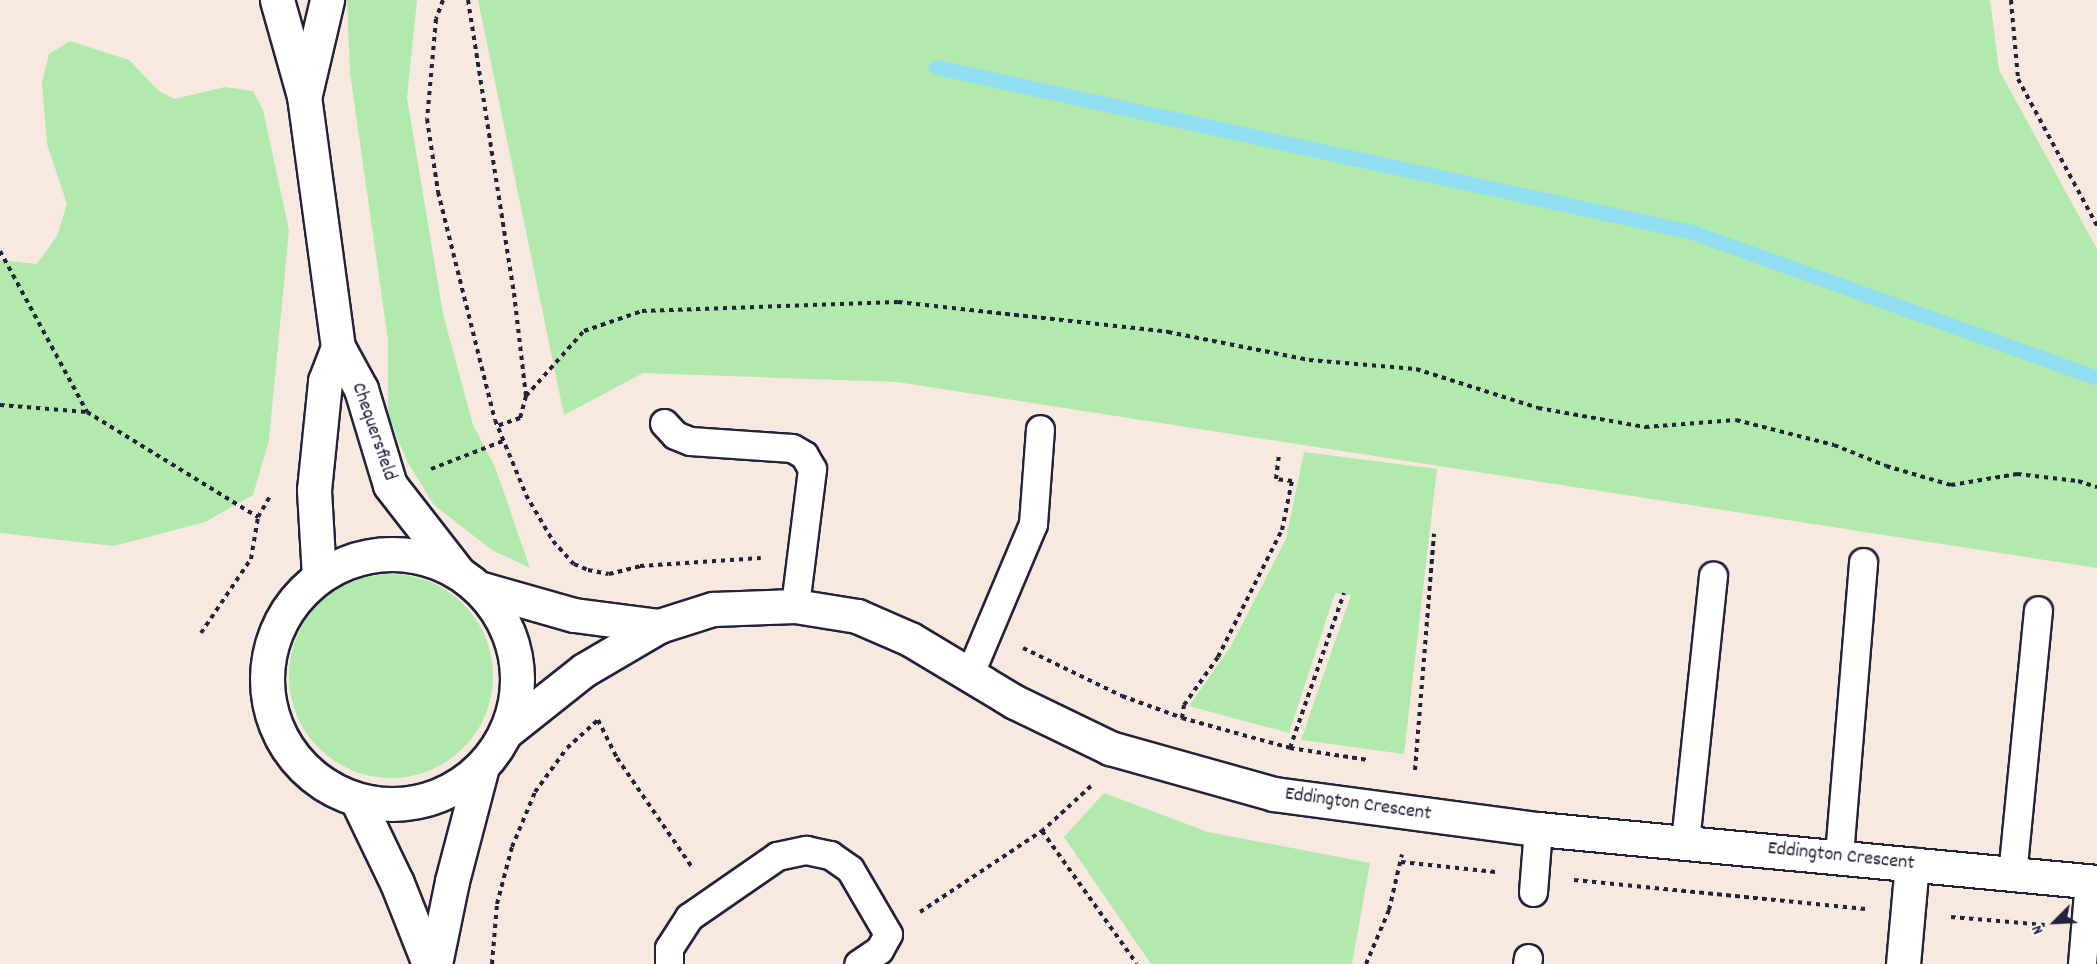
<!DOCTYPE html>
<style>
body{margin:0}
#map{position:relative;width:2097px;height:964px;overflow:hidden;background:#f7e9e0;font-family:Dekko,sans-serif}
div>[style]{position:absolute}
.green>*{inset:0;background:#b2e9ac}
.round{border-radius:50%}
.stream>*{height:15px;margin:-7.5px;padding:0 7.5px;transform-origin:7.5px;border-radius:7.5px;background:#91def1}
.path>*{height:4px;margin-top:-2px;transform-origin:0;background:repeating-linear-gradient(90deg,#22223b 0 4.5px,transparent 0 9px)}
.roads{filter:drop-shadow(2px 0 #22223b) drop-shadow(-2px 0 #22223b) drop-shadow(0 2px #22223b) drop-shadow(0 -2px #22223b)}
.lane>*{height:27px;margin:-13.5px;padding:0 13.5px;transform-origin:13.5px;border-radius:13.5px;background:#fff}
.street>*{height:33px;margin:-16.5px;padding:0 16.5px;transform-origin:16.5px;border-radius:16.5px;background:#fff}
.street>.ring{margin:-16.5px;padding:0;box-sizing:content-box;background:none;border:33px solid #fff;border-radius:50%}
span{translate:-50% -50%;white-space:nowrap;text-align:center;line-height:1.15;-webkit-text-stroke:6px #fff;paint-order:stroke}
.street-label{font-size:20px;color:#22223b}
.north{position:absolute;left:2025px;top:892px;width:60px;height:60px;-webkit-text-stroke:4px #fff;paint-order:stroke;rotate:246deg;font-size:16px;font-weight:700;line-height:24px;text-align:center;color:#22223b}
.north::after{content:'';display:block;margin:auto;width:21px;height:27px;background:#22223b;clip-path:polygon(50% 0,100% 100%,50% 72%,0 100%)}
</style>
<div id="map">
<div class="green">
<i style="clip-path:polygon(347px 0,417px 0,407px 98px,443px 314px,473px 425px,495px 467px,530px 568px,492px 550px,434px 505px,407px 461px,388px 415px,388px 340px,350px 73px)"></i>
<i style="clip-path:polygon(478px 0,1990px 0,1999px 70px,2097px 249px,2097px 568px,897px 382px,643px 373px,564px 415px)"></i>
<i style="clip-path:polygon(70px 41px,129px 60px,159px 91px,174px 99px,225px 87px,253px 91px,263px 110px,289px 230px,269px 440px,253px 495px,205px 522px,114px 546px,0 533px,0 260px,37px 264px,57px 236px,67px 204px,47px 144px,42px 82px,49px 54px)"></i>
<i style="clip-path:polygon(1304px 452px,1437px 469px,1404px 754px,1301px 740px,1351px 595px,1335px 593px,1289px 733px,1189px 706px,1231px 646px,1286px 539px)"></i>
<i class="round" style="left:289px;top:574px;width:204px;height:204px"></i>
<i style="clip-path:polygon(1104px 793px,1208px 832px,1370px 863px,1352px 964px,1151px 964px,1064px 837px)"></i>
</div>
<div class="stream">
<i style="left:936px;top:67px;width:774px;rotate:12.31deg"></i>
<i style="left:1692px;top:232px;width:431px;rotate:19.8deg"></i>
</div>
<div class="path">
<i style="left:443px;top:0;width:20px;rotate:110deg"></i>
<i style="left:436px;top:19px;width:100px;rotate:95.1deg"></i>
<i style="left:427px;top:119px;width:74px;rotate:81.4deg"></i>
<i style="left:438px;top:192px;width:235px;rotate:76deg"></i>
<i style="left:495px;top:420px;width:81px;rotate:67.5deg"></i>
<i style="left:526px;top:495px;width:53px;rotate:59.6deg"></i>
<i style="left:553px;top:541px;width:31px;rotate:48deg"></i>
<i style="left:574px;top:564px;width:15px;rotate:23deg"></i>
<i style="left:588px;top:570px;width:21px;rotate:11deg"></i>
<i style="left:609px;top:574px;width:32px;rotate:-14deg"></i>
<i style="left:640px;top:566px;width:121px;rotate:-3.8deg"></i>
<i style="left:468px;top:0;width:297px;rotate:81.1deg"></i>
<i style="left:514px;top:293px;width:104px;rotate:83.4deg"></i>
<i style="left:526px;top:396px;width:23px;rotate:105deg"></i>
<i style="left:520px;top:418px;width:24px;rotate:161deg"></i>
<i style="left:2011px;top:0;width:79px;rotate:84.9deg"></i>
<i style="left:2018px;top:79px;width:167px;rotate:61.7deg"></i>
<i style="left:0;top:251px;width:183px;rotate:61.6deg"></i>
<i style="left:87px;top:412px;width:201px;rotate:31.6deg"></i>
<i style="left:526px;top:396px;width:87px;rotate:-48.3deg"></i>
<i style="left:584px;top:331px;width:61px;rotate:-19deg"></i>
<i style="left:642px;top:311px;width:256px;rotate:-2deg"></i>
<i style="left:898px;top:302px;width:272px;rotate:6.3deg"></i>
<i style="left:1168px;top:332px;width:144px;rotate:11.2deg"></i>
<i style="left:1309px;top:360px;width:107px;rotate:4.8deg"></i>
<i style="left:1416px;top:369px;width:128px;rotate:17.7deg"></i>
<i style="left:1538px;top:408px;width:109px;rotate:10.1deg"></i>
<i style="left:1645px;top:427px;width:91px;rotate:-4.4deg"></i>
<i style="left:1736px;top:420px;width:101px;rotate:14.3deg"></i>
<i style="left:1834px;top:445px;width:56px;rotate:22deg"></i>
<i style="left:1886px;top:466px;width:68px;rotate:16.3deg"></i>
<i style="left:1951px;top:485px;width:67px;rotate:-9.5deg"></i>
<i style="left:2017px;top:474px;width:61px;rotate:6.5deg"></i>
<i style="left:2078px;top:481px;width:20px;rotate:18deg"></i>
<i style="left:0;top:405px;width:87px;rotate:4.6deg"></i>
<i style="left:431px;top:469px;width:77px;rotate:-21.3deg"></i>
<i style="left:201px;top:633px;width:89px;rotate:-56deg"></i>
<i style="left:251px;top:559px;width:43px;rotate:-80.5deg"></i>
<i style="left:258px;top:517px;width:24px;rotate:-60deg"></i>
<i style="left:1023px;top:648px;width:110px;rotate:25.9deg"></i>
<i style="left:1122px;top:696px;width:64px;rotate:20.1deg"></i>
<i style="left:1182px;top:718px;width:112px;rotate:15.5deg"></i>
<i style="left:1290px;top:748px;width:79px;rotate:8.7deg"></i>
<i style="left:1182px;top:718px;width:13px;rotate:-81deg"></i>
<i style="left:1184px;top:705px;width:59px;rotate:-54.7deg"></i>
<i style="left:1218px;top:657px;width:142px;rotate:-63.3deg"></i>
<i style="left:1282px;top:530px;width:50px;rotate:-78.5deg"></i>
<i style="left:1292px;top:481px;width:16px;rotate:-173deg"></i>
<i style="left:1276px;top:479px;width:24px;rotate:-83deg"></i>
<i style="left:1290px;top:748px;width:164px;rotate:-70.8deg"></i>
<i style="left:1415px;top:770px;width:237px;rotate:-85.4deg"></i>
<i style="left:1091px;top:786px;width:67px;rotate:137.4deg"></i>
<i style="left:1042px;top:831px;width:163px;rotate:54.5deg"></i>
<i style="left:1401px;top:862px;width:95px;rotate:6.1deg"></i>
<i style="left:1574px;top:880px;width:293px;rotate:5.7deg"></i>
<i style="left:920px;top:912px;width:146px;rotate:-33.6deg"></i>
<i style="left:1951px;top:917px;width:94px;rotate:4.9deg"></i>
<i style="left:492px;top:964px;width:60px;rotate:-85.2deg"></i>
<i style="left:497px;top:904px;width:59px;rotate:-75.3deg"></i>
<i style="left:512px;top:847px;width:60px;rotate:-67.3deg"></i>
<i style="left:535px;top:792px;width:54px;rotate:-54deg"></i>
<i style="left:567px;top:748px;width:42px;rotate:-42.1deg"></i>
<i style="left:598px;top:720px;width:42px;rotate:63.4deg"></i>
<i style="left:617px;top:758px;width:132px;rotate:55.5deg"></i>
<i style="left:1366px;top:964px;width:59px;rotate:-66.9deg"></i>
<i style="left:1389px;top:910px;width:57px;rotate:-76.9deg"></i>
</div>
<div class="roads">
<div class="lane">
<i style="left:664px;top:423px;width:16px;rotate:47deg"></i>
<i style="left:675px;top:435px;width:16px;rotate:22deg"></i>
<i style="left:690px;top:441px;width:102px;rotate:3.9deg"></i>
<i style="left:792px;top:448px;width:14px;rotate:30deg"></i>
<i style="left:804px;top:455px;width:16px;rotate:60deg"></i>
<i style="left:812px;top:469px;width:138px;rotate:97.1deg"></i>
<i style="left:970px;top:673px;width:162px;rotate:-67.1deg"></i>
<i style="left:1033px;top:524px;width:95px;rotate:-85.8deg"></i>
<i style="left:1685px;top:842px;width:268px;rotate:-84deg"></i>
<i style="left:1839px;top:855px;width:294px;rotate:-85.3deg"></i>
<i style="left:2012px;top:875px;width:266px;rotate:-84.4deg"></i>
<i style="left:1533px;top:892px;width:63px;rotate:-85.5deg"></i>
<i style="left:669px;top:964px;width:16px;rotate:-90deg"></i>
<i style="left:669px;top:948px;width:37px;rotate:-57deg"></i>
<i style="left:689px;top:917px;width:107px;rotate:-34.7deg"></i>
<i style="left:777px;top:856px;width:30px;rotate:-12deg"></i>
<i style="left:806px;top:850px;width:25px;rotate:12deg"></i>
<i style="left:830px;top:855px;width:24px;rotate:35deg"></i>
<i style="left:850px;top:869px;width:75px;rotate:59.7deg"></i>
<i style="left:888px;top:934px;width:18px;rotate:119deg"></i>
<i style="left:879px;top:950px;width:25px;rotate:146deg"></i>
<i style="left:1527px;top:964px;width:6px;rotate:-81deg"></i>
<i style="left:2082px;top:964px;width:83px;rotate:-85.2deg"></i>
</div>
<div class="street">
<i style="left:277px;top:0;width:100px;rotate:74.3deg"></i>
<i style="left:304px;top:96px;width:253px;rotate:82.3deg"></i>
<i style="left:338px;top:347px;width:48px;rotate:61.3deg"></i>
<i style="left:361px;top:389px;width:100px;rotate:73.2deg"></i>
<i style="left:390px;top:485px;width:109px;rotate:52.1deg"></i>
<i style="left:305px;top:94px;width:97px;rotate:-76.8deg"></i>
<i class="ring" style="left:267px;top:554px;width:217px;height:217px"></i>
<i style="left:319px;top:577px;width:87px;rotate:-93.3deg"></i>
<i style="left:314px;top:490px;width:110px;rotate:-84.2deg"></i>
<i style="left:325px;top:381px;width:36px;rotate:-69deg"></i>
<i style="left:479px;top:588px;width:99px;rotate:15.9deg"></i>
<i style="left:574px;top:615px;width:86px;rotate:7.4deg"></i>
<i style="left:507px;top:731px;width:98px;rotate:-38.4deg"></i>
<i style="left:584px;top:670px;width:87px;rotate:-30.4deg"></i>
<i style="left:659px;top:626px;width:57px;rotate:-17.5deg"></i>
<i style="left:713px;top:609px;width:82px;rotate:-2.1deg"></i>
<i style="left:795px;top:606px;width:63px;rotate:9.2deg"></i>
<i style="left:857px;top:616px;width:58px;rotate:23.5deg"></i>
<i style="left:910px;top:639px;width:122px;rotate:31deg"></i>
<i style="left:1015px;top:702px;width:106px;rotate:25.8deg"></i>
<i style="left:1110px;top:748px;width:170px;rotate:15.7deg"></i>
<i style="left:1274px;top:794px;width:266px;rotate:7.6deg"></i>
<i style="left:1538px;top:829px;width:562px;rotate:5.42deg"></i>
<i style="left:357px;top:800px;width:92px;rotate:64.3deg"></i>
<i style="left:397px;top:883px;width:87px;rotate:68.4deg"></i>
<i style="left:435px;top:964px;width:85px;rotate:-78.4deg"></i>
<i style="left:452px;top:881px;width:118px;rotate:-75.3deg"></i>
<i style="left:1903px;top:964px;width:100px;rotate:-84.9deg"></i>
</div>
</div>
<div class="street-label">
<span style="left:373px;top:432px;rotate:71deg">Chequersfield</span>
<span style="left:1358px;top:805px;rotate:8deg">Eddington Crescent</span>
<span style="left:1841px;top:857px;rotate:6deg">Eddington Crescent</span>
</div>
<div class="north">N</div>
</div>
